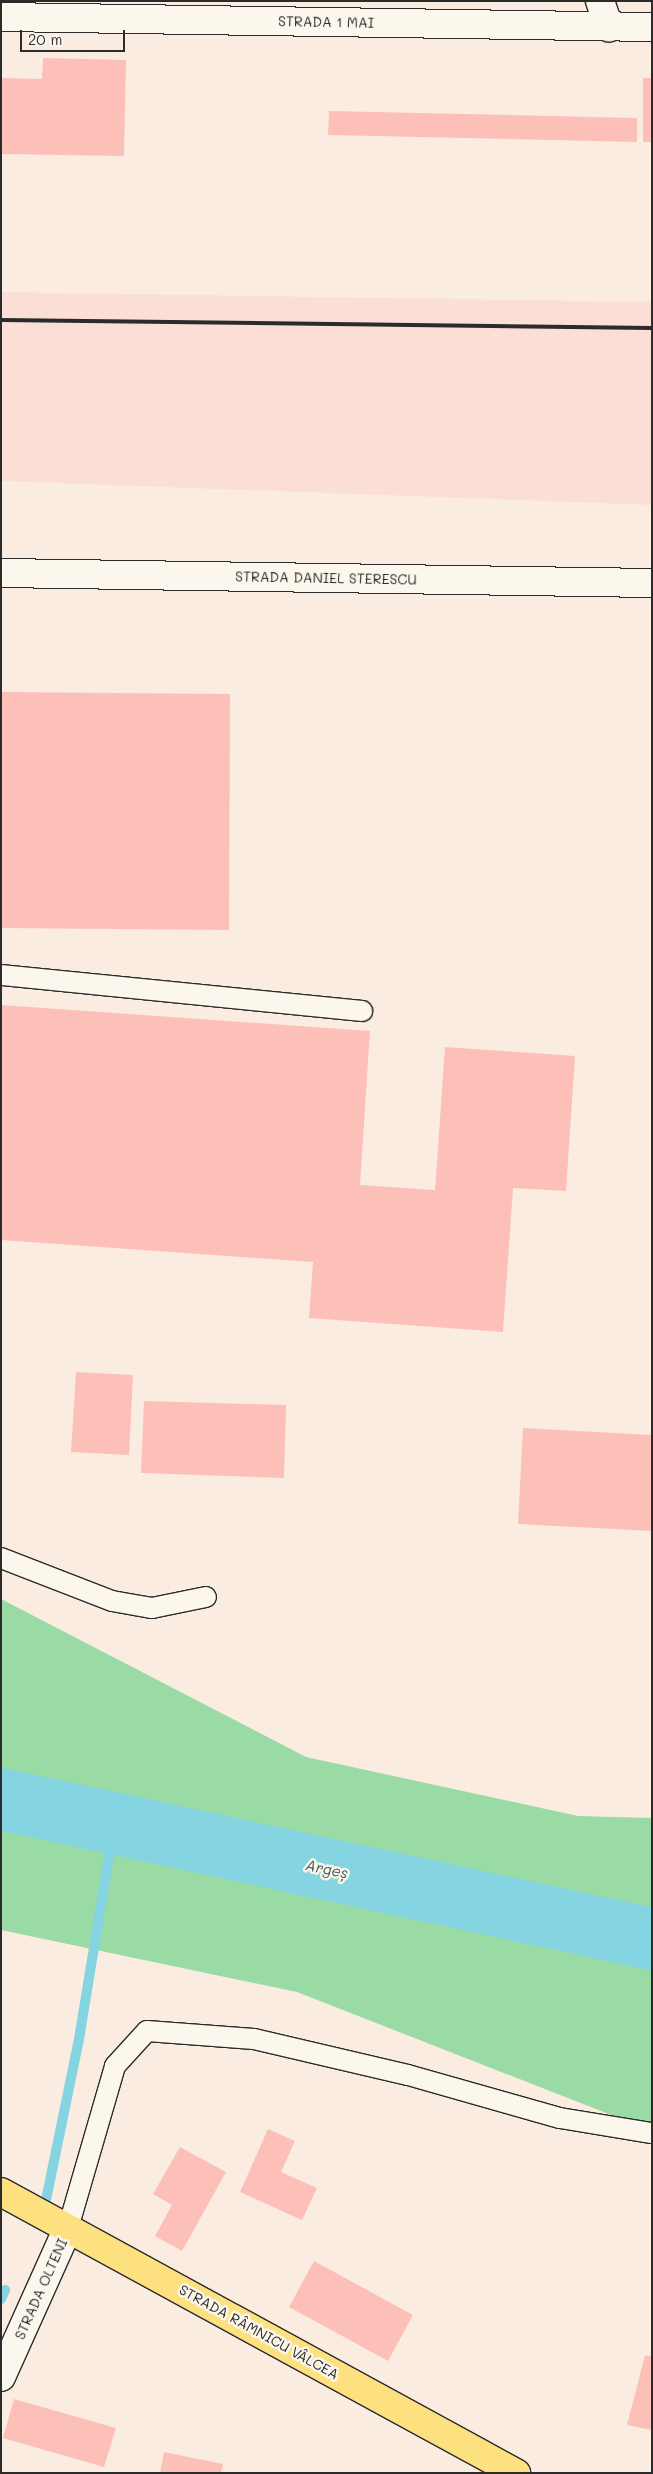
<!DOCTYPE html>
<meta charset="utf-8">
<style>
body{margin:0}
#map{position:relative;width:653px;height:2474px;overflow:hidden;background:#fbece2;font-family:Mali,sans-serif}
div>[style]{position:absolute}
.built>*{inset:0;background:#fbdfd6}
.green>*{inset:0;background:#9adba5}
.stream>*{height:10px;margin:-5px;padding:0 5px;transform-origin:5px;border-radius:5px;background:#85d4e2}
.river>*{height:62px;margin:-31px;padding:0 31px;transform-origin:31px;border-radius:31px;background:#85d4e2}
.building>*{inset:0;background:#fcc0b9}
.roads{filter:drop-shadow(1px 0 #2b2b2b) drop-shadow(-1px 0 #2b2b2b) drop-shadow(0 1px #2b2b2b) drop-shadow(0 -1px #2b2b2b)}
.lane>*{height:20px;margin:-10px;padding:0 10px;transform-origin:10px;border-radius:10px;background:#fbf7ec}
.street>*{height:28px;margin:-14px;padding:0 14px;transform-origin:14px;border-radius:14px;background:#fbf7ec}
.secondary>*{height:28px;margin:-14px;padding:0 14px;transform-origin:14px;border-radius:14px;background:#fbf7ec}
.primary>*{height:28px;margin:-14px;padding:0 14px;transform-origin:14px;border-radius:14px;background:#fde080}
.rail>*{height:4px;margin:-2px;padding:0 2px;transform-origin:2px;border-radius:2px;background:#2b2b2b}
span{translate:-50% -50%;white-space:nowrap;text-align:center;line-height:1.15;-webkit-text-stroke:5px #fbf7ec;paint-order:stroke}
.street-label{font-size:14px;color:#2b2b2b}
.water-label{font-size:15px;color:#425559;font-style:italic}
.frame{position:absolute;inset:0;border:2px solid #2b2b2b;pointer-events:none}
.scale{position:absolute;left:20px;top:30px;width:105px;height:22px;box-sizing:border-box;border:2px solid #2b2b2b;border-top:0;padding-left:6px;font-size:15px;line-height:18px;white-space:nowrap;color:#2b2b2b;-webkit-text-stroke:4px #fbf7ec;paint-order:stroke}
</style>
<div id="map">
<div class="built">
<i style="clip-path:polygon(1px 292px,652px 302px,652px 505px,1px 481px)"></i>
</div>
<div class="green">
<i style="clip-path:polygon(1px 1599px,306px 1757px,578px 1816px,652px 1818px,652px 2131px,297px 1992px,1px 1930px)"></i>
</div>
<div class="stream">
<i style="left:46px;top:2200px;width:164px;rotate:-78.4deg"></i>
<i style="left:79px;top:2039px;width:217px;rotate:-80.7deg"></i>
<i style="left:1px;top:2299px;width:10px;rotate:-66deg"></i>
</div>
<div class="river">
<i style="left:1px;top:1799px;width:666px;rotate:12.14deg"></i>
</div>
<div class="building">
<i style="clip-path:polygon(43px 58px,126px 60px,124px 156px,1px 154px,1px 78px,42px 79px)"></i>
<i style="clip-path:polygon(643px 78px,652px 78px,652px 142px,643px 142px)"></i>
<i style="clip-path:polygon(329px 111px,637px 118px,637px 142px,328px 135px)"></i>
<i style="clip-path:polygon(1px 692px,230px 694px,229px 930px,1px 928px)"></i>
<i style="clip-path:polygon(1px 1005px,370px 1031px,360px 1185px,435px 1190px,445px 1047px,575px 1056px,566px 1191px,513px 1188px,503px 1332px,309px 1318px,313px 1262px,1px 1240px)"></i>
<i style="clip-path:polygon(76px 1372px,133px 1375px,129px 1455px,71px 1452px)"></i>
<i style="clip-path:polygon(144px 1401px,286px 1405px,284px 1478px,141px 1473px)"></i>
<i style="clip-path:polygon(523px 1428px,652px 1435px,652px 1531px,518px 1524px)"></i>
<i style="clip-path:polygon(268px 2129px,295px 2141px,281px 2172px,317px 2188px,302px 2220px,240px 2192px)"></i>
<i style="clip-path:polygon(180px 2147px,226px 2172px,182px 2251px,155px 2236px,172px 2205px,153px 2194px)"></i>
<i style="clip-path:polygon(314px 2261px,413px 2315px,388px 2361px,289px 2307px)"></i>
<i style="clip-path:polygon(645px 2355px,652px 2357px,651px 2430px,627px 2425px)"></i>
<i style="clip-path:polygon(14px 2399px,116px 2428px,104px 2467px,3px 2438px)"></i>
<i style="clip-path:polygon(164px 2452px,223px 2464px,221px 2473px,160px 2473px)"></i>
</div>
<div class="roads">
<div class="lane">
<i style="left:1px;top:975px;width:363px;rotate:5.7deg"></i>
<i style="left:1px;top:1558px;width:119px;rotate:21.2deg"></i>
<i style="left:112px;top:1601px;width:41px;rotate:9.9deg"></i>
<i style="left:152px;top:1608px;width:55px;rotate:-11.5deg"></i>
<i style="left:68px;top:2228px;width:169px;rotate:-73.8deg"></i>
<i style="left:115px;top:2066px;width:47px;rotate:-47.6deg"></i>
<i style="left:147px;top:2031px;width:107px;rotate:4.3deg"></i>
<i style="left:254px;top:2039px;width:158px;rotate:13.2deg"></i>
<i style="left:408px;top:2075px;width:158px;rotate:15.8deg"></i>
<i style="left:560px;top:2118px;width:93px;rotate:9.3deg"></i>
</div>
<div class="street">
<i style="left:600px;top:1px;width:28px;rotate:71deg"></i>
<i style="left:1px;top:573px;width:651px;rotate:0.88deg"></i>
<i style="left:1px;top:2377px;width:163px;rotate:-65.8deg"></i>
</div>
<div class="secondary">
<i style="left:1px;top:17px;width:651px;rotate:0.88deg"></i>
</div>
<div class="primary">
<i style="left:1px;top:2192px;width:587px;rotate:28.62deg"></i>
</div>
</div>
<div class="rail">
<i style="left:1px;top:320px;width:651px;rotate:0.7deg"></i>
</div>
<div class="street-label">
<span style="left:326px;top:22px;rotate:1deg">STRADA 1 MAI</span>
<span style="left:326px;top:578px;rotate:1deg">STRADA DANIEL STERESCU</span>
<span style="left:41px;top:2289px;rotate:-66deg">STRADA OLTENI</span>
<span style="left:259px;top:2332px;rotate:29deg">STRADA RÂMNICU VÂLCEA</span>
</div>
<div class="water-label">
<span style="left:327px;top:1869px;rotate:12deg">Argeș</span>
</div>
<div class="frame"></div>
<div class="scale">20 m</div>
</div>
